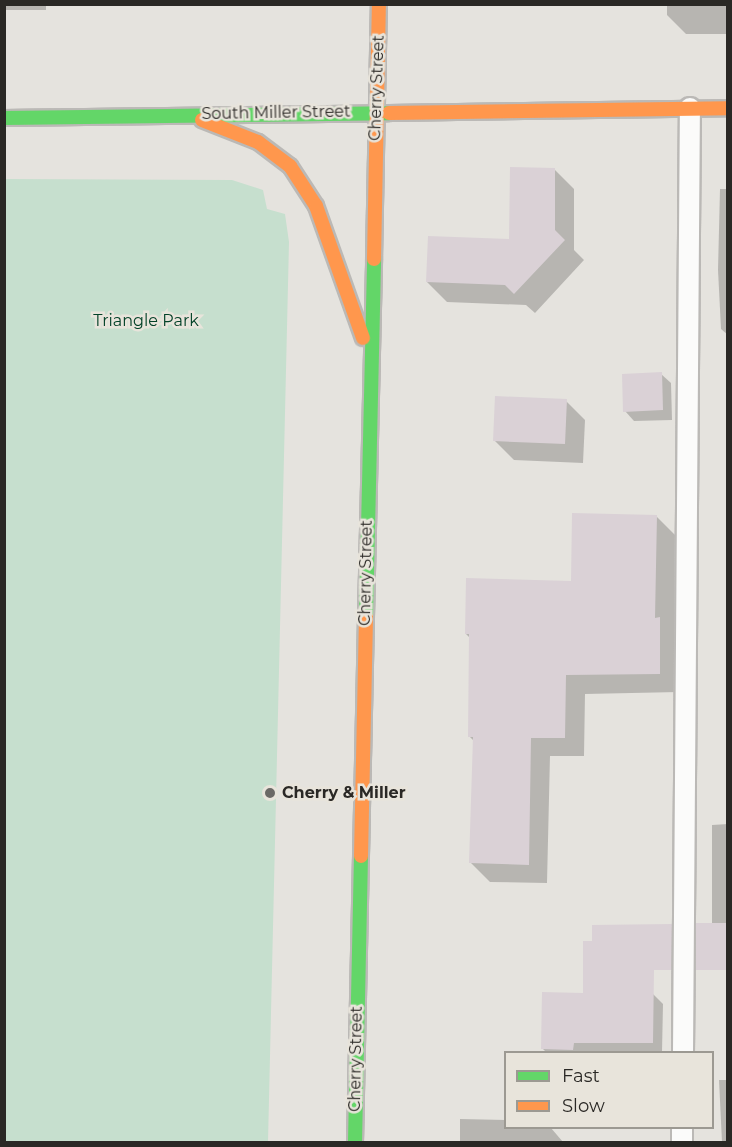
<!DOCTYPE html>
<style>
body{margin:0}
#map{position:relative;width:732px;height:1147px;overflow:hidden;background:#e5e3de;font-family:Montserrat,sans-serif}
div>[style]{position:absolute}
.green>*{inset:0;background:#c6dfce}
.shadow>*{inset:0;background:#0003}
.building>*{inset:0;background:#dad1d6}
.roads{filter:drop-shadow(2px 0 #bbb9b6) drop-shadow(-2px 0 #bbb9b6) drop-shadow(0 2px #bbb9b6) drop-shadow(0 -2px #bbb9b6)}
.lane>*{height:20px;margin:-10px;padding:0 10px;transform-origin:10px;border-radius:10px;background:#fbfbfa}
.fast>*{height:14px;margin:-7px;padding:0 7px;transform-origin:7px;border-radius:7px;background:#63d668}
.slow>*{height:14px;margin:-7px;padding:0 7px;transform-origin:7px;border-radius:7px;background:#ff974d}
.dots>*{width:16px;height:16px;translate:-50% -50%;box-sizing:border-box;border:3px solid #e8e4db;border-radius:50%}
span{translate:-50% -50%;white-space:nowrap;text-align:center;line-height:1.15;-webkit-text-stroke:5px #e8e4db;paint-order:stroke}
.street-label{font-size:16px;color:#2a2825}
.park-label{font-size:16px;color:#034228}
.poi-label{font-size:16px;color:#2a2825;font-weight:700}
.left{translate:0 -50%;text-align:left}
.frame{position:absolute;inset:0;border:6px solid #2a2825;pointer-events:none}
.legend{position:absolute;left:504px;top:1051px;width:210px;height:78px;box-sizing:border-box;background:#e8e4db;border:2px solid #9c9992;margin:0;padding:8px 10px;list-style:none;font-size:18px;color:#2a2825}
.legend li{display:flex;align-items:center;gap:12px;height:30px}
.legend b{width:30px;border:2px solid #9c9992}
</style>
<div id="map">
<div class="green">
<i style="clip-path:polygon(5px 179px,232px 180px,263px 190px,267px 209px,285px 214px,289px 242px,268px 1142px,5px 1142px)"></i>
</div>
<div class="shadow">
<i style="clip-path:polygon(4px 4px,46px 4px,46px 10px,4px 10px)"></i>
<i style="clip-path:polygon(667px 4px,728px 4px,728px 34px,686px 34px,667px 15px)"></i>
<i style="clip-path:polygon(554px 169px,574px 189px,574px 250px,584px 260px,535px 313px,526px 305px,447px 302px,427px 282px,510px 240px)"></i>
<i style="clip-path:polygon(720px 189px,728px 189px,728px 335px,721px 329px,718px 270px)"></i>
<i style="clip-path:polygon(661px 374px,671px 383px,672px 420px,634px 421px,625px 411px)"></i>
<i style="clip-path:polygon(566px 401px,585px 420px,583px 463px,514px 460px,495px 441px)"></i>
<i style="clip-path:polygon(656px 516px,675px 535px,674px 634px,678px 638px,679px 692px,585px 694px,584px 756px,550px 756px,547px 883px,490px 882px,471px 863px,474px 741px,469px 736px,470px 638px,466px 634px,573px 583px)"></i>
<i style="clip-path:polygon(728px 824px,728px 948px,712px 932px,712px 825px)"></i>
<i style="clip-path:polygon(653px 994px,663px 1004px,662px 1052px,546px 1052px,542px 1048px)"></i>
<i style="clip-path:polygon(719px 1080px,728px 1080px,728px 1142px,722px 1142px)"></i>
<i style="clip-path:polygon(460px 1119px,506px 1120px,506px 1128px,551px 1128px,563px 1142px,460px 1142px)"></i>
</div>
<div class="building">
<i style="clip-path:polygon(510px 167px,555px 168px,555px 230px,565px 240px,514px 294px,505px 285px,426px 282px,428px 236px,509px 239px)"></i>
<i style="clip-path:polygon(662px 372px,663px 410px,623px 412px,622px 374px)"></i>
<i style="clip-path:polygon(495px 396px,567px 399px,565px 444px,493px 441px)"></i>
<i style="clip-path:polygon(572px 513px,657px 515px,655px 618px,660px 617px,660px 674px,566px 675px,565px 738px,531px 738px,529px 865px,469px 863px,473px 737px,468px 737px,469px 634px,465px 634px,466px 578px,571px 581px)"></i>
<i style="clip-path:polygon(696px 923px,728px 923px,728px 970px,696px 970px)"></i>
<i style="clip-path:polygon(672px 924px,672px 970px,654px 970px,653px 1043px,574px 1043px,573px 1050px,541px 1049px,542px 992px,583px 993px,583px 941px,592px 941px,592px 925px)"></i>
</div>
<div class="roads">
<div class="lane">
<i style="left:683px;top:1052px;width:944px;rotate:-89.58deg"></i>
<i style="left:682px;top:1142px;width:14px;rotate:-90deg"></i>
</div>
<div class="fast">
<i style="left:4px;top:118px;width:385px;rotate:-0.7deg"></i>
<i style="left:366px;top:617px;width:358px;rotate:-88.7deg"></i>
<i style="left:355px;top:1142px;width:286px;rotate:-88.8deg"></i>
</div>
<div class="slow">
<i style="left:389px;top:113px;width:339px;rotate:-0.8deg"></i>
<i style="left:202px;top:120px;width:60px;rotate:21.4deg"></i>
<i style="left:258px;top:142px;width:40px;rotate:37deg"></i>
<i style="left:290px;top:166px;width:48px;rotate:57deg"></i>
<i style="left:316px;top:206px;width:140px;rotate:70.4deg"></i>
<i style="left:374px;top:259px;width:255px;rotate:-88.9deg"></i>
<i style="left:361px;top:856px;width:239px;rotate:-88.8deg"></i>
</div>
</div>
<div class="dots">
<i style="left:270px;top:793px;background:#6b6966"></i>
</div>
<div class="street-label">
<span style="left:377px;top:88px;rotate:-88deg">Cherry Street</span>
<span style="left:276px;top:113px;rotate:-1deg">South Miller Street</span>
<span style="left:366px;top:573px;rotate:-89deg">Cherry Street</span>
<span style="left:356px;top:1059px;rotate:-89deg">Cherry Street</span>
</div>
<div class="park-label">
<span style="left:146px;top:321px">Triangle Park</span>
</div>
<div class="poi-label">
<span class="left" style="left:282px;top:793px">Cherry &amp; Miller</span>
</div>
<div class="frame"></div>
<ul class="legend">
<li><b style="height:8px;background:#63d668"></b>Fast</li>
<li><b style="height:8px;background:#ff974d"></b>Slow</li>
</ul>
</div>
